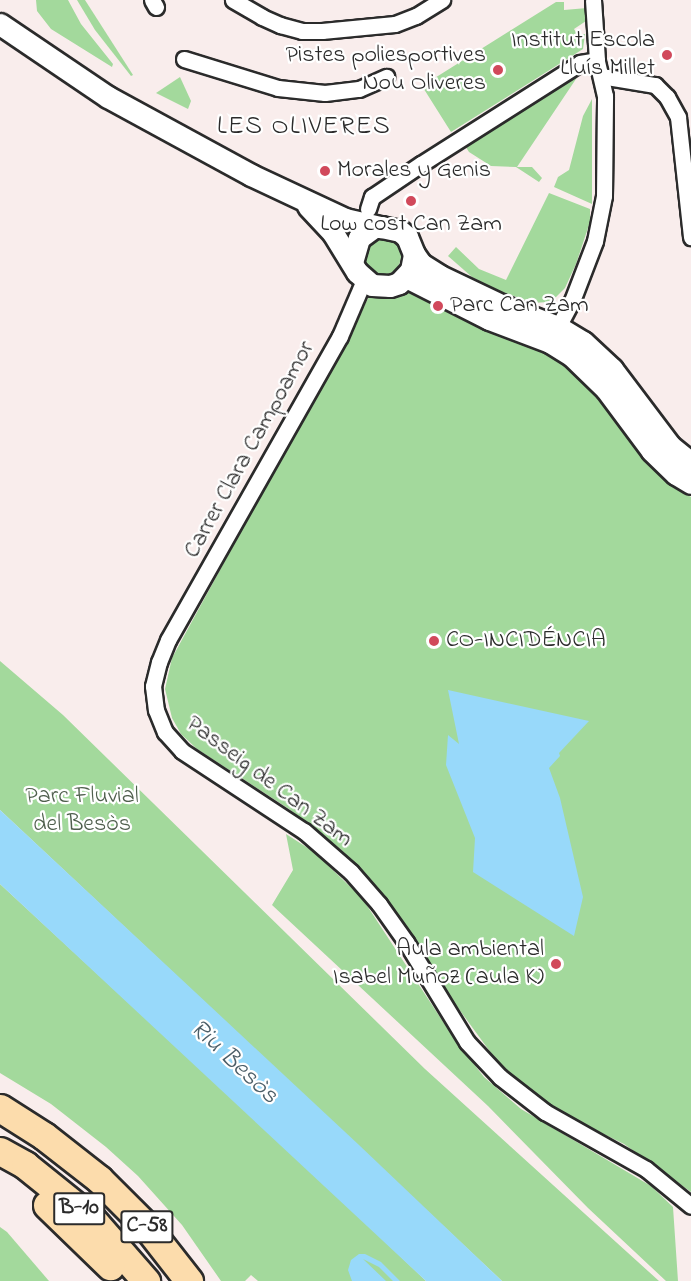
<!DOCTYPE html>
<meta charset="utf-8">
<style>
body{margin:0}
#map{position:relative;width:691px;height:1281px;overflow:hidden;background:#f9edec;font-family:"Indie Flower",sans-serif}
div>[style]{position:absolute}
.green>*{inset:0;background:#a3d99c}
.round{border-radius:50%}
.water>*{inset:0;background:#98d9fa}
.roads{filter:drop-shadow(2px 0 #2b2b2b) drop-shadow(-2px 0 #2b2b2b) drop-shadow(0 2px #2b2b2b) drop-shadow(0 -2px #2b2b2b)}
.street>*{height:15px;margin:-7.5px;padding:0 7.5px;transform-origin:7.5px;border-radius:7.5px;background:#fff}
.secondary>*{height:21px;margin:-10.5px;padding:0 10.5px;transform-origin:10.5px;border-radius:10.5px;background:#fff}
.highway>*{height:27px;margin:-13.5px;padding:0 13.5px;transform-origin:13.5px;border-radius:13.5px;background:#fcdcac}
.dots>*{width:16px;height:16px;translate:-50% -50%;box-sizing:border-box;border:3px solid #fff;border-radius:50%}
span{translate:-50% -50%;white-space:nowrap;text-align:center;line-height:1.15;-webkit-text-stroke:4.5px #fff;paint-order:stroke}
.shield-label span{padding:2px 4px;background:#fff;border:2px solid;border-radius:4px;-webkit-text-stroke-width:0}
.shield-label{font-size:22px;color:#2b2b2b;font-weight:700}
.poi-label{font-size:24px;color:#2b2b2b}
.right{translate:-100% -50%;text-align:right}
.left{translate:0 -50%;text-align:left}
.street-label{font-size:24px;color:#2b2b2b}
.park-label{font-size:24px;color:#4f5f4d}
.neighbourhood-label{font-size:26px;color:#2b2b2b;letter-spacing:1.5px}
.water-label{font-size:26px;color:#4c5f69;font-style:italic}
</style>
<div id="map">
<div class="green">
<i style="clip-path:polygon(36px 0,68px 0,81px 24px,113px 64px,112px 67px,51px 29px,37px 11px)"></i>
<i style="clip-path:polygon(77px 0,85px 0,133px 75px,131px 76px,95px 30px)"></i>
<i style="clip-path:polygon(556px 2px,564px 2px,564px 10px,587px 8px,586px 21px,574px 29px,577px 34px,585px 34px,583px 49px,451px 132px,422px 86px)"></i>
<i style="clip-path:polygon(570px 76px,578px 76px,517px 167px,532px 167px,542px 178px,539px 182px,516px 167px,491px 166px,469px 152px,464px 144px)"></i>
<i style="clip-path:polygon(180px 77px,191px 101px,188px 109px,156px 93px)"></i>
<i style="clip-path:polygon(592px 99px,592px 204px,554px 187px,558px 177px,569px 170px,583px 116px)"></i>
<i style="clip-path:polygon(549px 193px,590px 209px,590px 222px,576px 264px,565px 288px,556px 297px,547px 302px,534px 303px,499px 291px,472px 277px,448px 256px,456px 247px,479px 269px,506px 280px)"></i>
<i class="round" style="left:363px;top:237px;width:38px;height:38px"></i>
<i style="clip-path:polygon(408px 287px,522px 336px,578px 370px,666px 481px,691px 497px,691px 1192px,624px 1144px,575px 1120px,528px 1090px,502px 1068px,442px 986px,385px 896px,339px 848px,289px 809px,197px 749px,181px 734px,172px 718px,165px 689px,172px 658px,370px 295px)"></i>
<i style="clip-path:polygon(0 661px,63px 715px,425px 1069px,659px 1281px,502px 1281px,0 810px)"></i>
<i style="clip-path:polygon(286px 834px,314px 852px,362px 898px,455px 1040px,484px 1077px,521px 1109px,651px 1186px,673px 1207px,678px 1281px,666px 1281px,588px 1208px,488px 1106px,272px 905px,293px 870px)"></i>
<i style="clip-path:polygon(0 884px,332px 1191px,426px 1281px,258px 1281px,251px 1275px,245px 1281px,221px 1281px,182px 1225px,138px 1176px,106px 1147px,51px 1104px,0 1073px)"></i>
<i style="clip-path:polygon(0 1227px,7px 1232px,49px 1281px,0 1281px)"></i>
</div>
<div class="water">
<i style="clip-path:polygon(448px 690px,589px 721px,559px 753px,560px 756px,549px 768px,560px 798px,583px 897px,574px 936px,473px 872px,475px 838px,446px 765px,448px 735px,459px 744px)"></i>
<i style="clip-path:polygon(0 810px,359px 1145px,502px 1281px,426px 1281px,0 884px)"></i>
<i style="clip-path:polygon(359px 1254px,365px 1254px,381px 1262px,400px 1281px,393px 1281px,379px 1267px,363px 1259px,386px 1281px,352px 1281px,348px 1270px,351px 1260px)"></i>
</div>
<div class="roads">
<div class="street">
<i style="left:152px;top:0;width:8px;rotate:60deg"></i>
<i style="left:233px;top:0;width:34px;rotate:30deg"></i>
<i style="left:262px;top:17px;width:20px;rotate:24deg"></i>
<i style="left:280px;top:25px;width:23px;rotate:15deg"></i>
<i style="left:302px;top:31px;width:20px"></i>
<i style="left:322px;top:31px;width:73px;rotate:-5.5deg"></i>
<i style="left:395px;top:24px;width:22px;rotate:-21deg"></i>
<i style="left:416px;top:16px;width:31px;rotate:-32deg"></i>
<i style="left:184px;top:59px;width:98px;rotate:17.1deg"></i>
<i style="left:278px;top:88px;width:47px;rotate:6.1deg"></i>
<i style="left:325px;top:93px;width:34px;rotate:-7deg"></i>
<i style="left:359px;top:89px;width:30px;rotate:-24deg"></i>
<i style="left:601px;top:76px;width:55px;rotate:9.5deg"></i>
<i style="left:655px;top:85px;width:17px;rotate:45deg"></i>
<i style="left:667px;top:97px;width:23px;rotate:61deg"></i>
<i style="left:678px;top:117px;width:121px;rotate:83.8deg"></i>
<i style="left:368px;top:209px;width:13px;rotate:-72deg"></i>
<i style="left:372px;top:197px;width:59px;rotate:-34deg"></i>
<i style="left:421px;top:164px;width:188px;rotate:-32.4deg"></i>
<i style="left:580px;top:63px;width:17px;rotate:-10deg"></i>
<i style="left:364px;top:280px;width:61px;rotate:113.2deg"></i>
<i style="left:340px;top:336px;width:349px;rotate:119.5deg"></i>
<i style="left:168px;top:640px;width:24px;rotate:112deg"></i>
<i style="left:159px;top:662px;width:25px;rotate:104deg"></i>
<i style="left:153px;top:686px;width:24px;rotate:83deg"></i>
<i style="left:156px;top:710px;width:24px;rotate:68deg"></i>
<i style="left:165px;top:732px;width:25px;rotate:48deg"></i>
<i style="left:182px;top:751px;width:146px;rotate:33.3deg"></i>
<i style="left:304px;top:831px;width:62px;rotate:41.1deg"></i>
<i style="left:351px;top:872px;width:43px;rotate:48.8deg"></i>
<i style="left:379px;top:904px;width:47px;rotate:54.6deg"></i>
<i style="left:406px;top:942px;width:117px;rotate:58.6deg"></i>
<i style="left:467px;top:1042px;width:48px;rotate:46.7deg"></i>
<i style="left:500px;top:1077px;width:57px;rotate:37.9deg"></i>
<i style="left:545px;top:1112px;width:116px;rotate:29.4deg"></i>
<i style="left:646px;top:1169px;width:58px;rotate:39.4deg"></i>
<i style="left:558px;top:327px;width:30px;rotate:-62deg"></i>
<i style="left:572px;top:301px;width:64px;rotate:-69deg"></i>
<i style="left:595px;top:241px;width:46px;rotate:-78.7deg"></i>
<i style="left:604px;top:196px;width:100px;rotate:-89.4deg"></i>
<i style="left:605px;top:96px;width:37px;rotate:-103deg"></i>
<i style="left:597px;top:60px;width:60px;rotate:-93.8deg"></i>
</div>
<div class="secondary">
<i style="left:0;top:24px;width:130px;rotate:34.1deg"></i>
<i style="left:108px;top:97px;width:163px;rotate:28.6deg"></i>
<i style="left:251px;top:175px;width:104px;rotate:25.1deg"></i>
<i style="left:345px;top:219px;width:37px;rotate:13deg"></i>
<i style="left:308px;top:206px;width:37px;rotate:47deg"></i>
<i style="left:333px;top:233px;width:46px;rotate:58.4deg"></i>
<i style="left:357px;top:272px;width:20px;rotate:41deg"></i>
<i style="left:372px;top:285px;width:18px;rotate:3deg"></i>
<i style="left:390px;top:286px;width:9px;rotate:-18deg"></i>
<i style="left:399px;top:283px;width:18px;rotate:-47deg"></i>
<i style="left:411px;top:270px;width:16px;rotate:-79deg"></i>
<i style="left:414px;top:254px;width:18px;rotate:-112deg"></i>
<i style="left:407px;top:237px;width:9px;rotate:-139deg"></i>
<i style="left:400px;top:231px;width:19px;rotate:-168deg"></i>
<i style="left:381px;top:227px;width:7px;rotate:180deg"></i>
<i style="left:374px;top:227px;width:19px;rotate:144deg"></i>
<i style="left:359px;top:238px;width:25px;rotate:106deg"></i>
<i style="left:414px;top:254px;width:12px;rotate:55deg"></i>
<i style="left:421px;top:264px;width:22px;rotate:32deg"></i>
<i style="left:440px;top:276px;width:68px;rotate:25.4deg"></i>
<i style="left:501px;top:305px;width:61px;rotate:21.1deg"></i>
<i style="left:558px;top:327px;width:29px;rotate:31deg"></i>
<i style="left:583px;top:342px;width:40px;rotate:43deg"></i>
<i style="left:612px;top:369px;width:96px;rotate:53deg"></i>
<i style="left:670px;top:446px;width:27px;rotate:39deg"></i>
<i style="left:406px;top:277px;width:93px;rotate:26.8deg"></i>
<i style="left:489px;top:319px;width:65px;rotate:20.7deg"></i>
<i style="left:550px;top:342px;width:26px;rotate:32deg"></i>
<i style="left:572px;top:356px;width:47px;rotate:44.1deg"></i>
<i style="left:606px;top:389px;width:77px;rotate:53.4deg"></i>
<i style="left:652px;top:451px;width:33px;rotate:44deg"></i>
<i style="left:676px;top:474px;width:17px;rotate:31deg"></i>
</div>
<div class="highway">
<i style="left:0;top:1108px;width:52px;rotate:32.5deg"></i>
<i style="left:44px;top:1136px;width:70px;rotate:38deg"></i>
<i style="left:99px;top:1179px;width:66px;rotate:45deg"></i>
<i style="left:146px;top:1226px;width:70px;rotate:52deg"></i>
<i style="left:0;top:1151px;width:29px;rotate:29deg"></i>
<i style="left:25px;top:1165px;width:85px;rotate:38.8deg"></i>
<i style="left:91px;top:1218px;width:84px;rotate:48.9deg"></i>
<i style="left:47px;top:1205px;width:88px;rotate:44.1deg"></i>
</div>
</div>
<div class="dots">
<i style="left:667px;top:55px;background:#d1495b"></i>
<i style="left:498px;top:70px;background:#d1495b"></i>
<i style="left:325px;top:171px;background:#d1495b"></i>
<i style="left:411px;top:201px;background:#d1495b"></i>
<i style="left:438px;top:306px;background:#d1495b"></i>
<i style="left:434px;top:641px;background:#d1495b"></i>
<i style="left:556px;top:964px;background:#d1495b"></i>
</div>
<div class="shield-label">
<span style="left:79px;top:1209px">B-10</span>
<span style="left:147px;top:1227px">C-58</span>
</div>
<div class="poi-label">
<span class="right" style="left:655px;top:55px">Institut Escola<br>Lluís Millet</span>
<span class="right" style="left:486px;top:70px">Pistes poliesportives<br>Nou Oliveres</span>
<span class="left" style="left:337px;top:171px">Morales y Genis</span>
<span style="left:411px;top:225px">Low cost Can Zam</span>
<span class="left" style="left:450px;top:306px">Parc Can Zam</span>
<span class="left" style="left:446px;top:641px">CO-INCIDÉNCIA</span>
<span class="right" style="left:544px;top:964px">Aula ambiental<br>Isabel Muñoz (aula K)</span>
</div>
<div class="street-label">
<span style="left:250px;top:450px;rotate:-61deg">Carrer Clara Campoamor</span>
<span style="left:269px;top:782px;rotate:37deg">Passeig de Can Zam</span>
</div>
<div class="park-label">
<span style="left:82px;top:811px">Parc Fluvial<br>del Besòs</span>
</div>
<div class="neighbourhood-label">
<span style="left:304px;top:128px">LES OLIVERES</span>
</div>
<div class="water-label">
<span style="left:233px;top:1063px;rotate:43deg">Riu Besòs</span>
</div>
</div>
